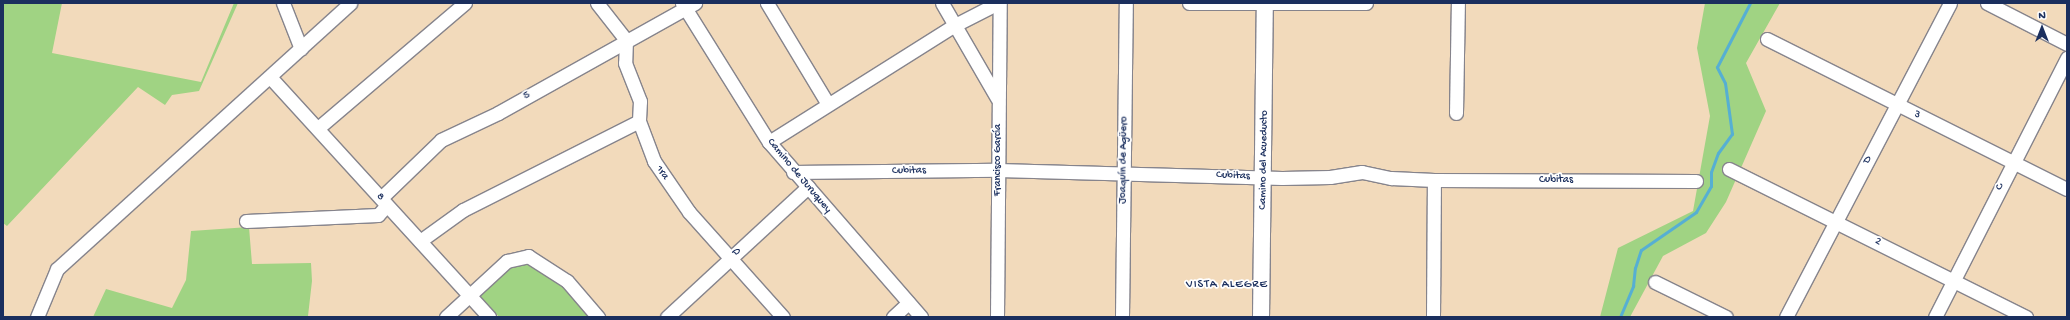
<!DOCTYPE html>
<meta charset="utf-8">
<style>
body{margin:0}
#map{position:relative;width:2070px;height:320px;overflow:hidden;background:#f2dabb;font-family:"Gochi Hand",sans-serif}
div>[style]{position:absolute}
.green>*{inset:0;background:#a0d383}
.stream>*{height:3px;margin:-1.5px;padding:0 1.5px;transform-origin:1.5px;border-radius:1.5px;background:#56afd3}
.roads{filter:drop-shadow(1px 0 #86848c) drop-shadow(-1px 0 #86848c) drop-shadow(0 1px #86848c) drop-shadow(0 -1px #86848c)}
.minor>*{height:13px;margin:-6.5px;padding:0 6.5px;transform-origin:6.5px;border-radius:6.5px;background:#fff}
.major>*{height:16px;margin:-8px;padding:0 8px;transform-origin:8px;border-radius:8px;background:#fff}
span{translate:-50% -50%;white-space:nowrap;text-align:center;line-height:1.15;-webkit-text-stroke:3.5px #fff;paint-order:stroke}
.street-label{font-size:11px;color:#1b2f5e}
.neighbourhood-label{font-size:12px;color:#1b2f5e;letter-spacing:1px}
.frame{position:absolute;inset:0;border:4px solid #1b2f5e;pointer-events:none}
.north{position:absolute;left:2022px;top:8px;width:40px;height:40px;-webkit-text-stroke:3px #fff;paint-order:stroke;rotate:0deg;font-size:11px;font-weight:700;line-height:16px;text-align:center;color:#1b2f5e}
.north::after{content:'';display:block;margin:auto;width:14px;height:18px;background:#1b2f5e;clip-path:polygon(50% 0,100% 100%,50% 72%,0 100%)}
</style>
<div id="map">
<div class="green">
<i style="clip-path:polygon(3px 3px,62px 3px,52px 53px,201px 82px,234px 3px,238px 3px,199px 91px,172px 95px,165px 105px,138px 87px,7px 226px,3px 223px)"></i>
<i style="clip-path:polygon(1705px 3px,1780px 3px,1746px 63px,1766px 111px,1726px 202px,1706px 233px,1663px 256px,1630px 317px,1600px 317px,1618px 248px,1693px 211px,1710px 116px,1697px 48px)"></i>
<i style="clip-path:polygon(249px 227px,252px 264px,311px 263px,312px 281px,308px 316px,93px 317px,106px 289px,172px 308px,186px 280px,191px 231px)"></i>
<i style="clip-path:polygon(524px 261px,565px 285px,591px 317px,499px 317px,481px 297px,481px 294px,514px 263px)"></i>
</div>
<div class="stream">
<i style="left:1620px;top:317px;width:34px;rotate:-67deg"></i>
<i style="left:1633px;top:286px;width:18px;rotate:-84deg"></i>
<i style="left:1635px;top:268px;width:19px;rotate:-72deg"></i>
<i style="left:1641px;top:250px;width:67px;rotate:-34.6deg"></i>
<i style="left:1696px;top:212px;width:30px;rotate:-60deg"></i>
<i style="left:1711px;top:186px;width:14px;rotate:-90deg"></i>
<i style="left:1711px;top:172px;width:20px;rotate:-70deg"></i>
<i style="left:1718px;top:153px;width:24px;rotate:-54deg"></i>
<i style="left:1732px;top:134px;width:51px;rotate:-97.8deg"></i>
<i style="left:1725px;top:83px;width:18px;rotate:-117deg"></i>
<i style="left:1717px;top:67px;width:72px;rotate:-62.7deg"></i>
</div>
<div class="roads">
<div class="minor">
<i style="left:283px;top:3px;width:49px;rotate:68.6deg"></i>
<i style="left:597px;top:3px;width:47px;rotate:51.9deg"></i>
<i style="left:626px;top:40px;width:23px;rotate:92deg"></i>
<i style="left:625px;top:63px;width:41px;rotate:68.5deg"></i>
<i style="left:640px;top:101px;width:20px;rotate:93deg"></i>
<i style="left:639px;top:121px;width:43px;rotate:69.4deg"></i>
<i style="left:654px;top:161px;width:62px;rotate:55.5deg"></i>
<i style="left:689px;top:212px;width:141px;rotate:48.2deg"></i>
<i style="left:682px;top:3px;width:164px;rotate:58deg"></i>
<i style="left:769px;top:142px;width:232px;rotate:49deg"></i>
<i style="left:767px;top:3px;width:118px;rotate:58.9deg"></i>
<i style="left:942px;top:3px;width:110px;rotate:59.9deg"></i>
<i style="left:1189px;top:3px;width:177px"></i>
<i style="left:1987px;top:3px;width:90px;rotate:27.1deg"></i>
<i style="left:1767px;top:39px;width:335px;rotate:26.6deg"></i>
<i style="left:270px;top:77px;width:325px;rotate:47.6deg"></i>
<i style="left:1456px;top:113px;width:110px;rotate:-89deg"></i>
<i style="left:318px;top:128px;width:193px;rotate:-40.4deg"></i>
<i style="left:769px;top:142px;width:220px;rotate:-32.2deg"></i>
<i style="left:955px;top:25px;width:48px;rotate:-27.1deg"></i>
<i style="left:1729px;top:169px;width:332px;rotate:26.5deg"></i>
<i style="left:793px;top:172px;width:205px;rotate:-0.6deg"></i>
<i style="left:998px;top:170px;width:284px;rotate:1.6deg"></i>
<i style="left:1282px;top:178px;width:48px;rotate:-1.2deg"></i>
<i style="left:1330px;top:177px;width:32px;rotate:-9deg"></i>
<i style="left:1362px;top:172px;width:30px;rotate:12deg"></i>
<i style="left:1391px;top:178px;width:43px;rotate:2.7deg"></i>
<i style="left:1434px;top:180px;width:262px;rotate:0.2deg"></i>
<i style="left:381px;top:198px;width:83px;rotate:-44deg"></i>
<i style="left:441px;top:140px;width:63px;rotate:-25.3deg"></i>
<i style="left:498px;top:113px;width:226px;rotate:-29.2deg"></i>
<i style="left:246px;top:221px;width:132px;rotate:-2.6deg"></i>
<i style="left:378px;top:215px;width:13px;rotate:-48deg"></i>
<i style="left:420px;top:241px;width:53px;rotate:-35.8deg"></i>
<i style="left:463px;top:210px;width:197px;rotate:-26.8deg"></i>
<i style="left:1655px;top:282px;width:79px;rotate:26.2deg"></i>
<i style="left:37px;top:317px;width:52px;rotate:-67.4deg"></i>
<i style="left:57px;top:269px;width:396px;rotate:-42.2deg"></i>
<i style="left:446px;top:317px;width:83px;rotate:-42.6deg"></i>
<i style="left:507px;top:261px;width:22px;rotate:-13deg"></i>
<i style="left:528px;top:256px;width:46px;rotate:32.7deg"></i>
<i style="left:567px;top:281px;width:48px;rotate:49.3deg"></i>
<i style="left:667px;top:317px;width:192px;rotate:-42.7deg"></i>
<i style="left:893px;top:317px;width:21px;rotate:-43deg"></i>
<i style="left:997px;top:317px;width:314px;rotate:-89.5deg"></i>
<i style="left:1122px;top:317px;width:314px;rotate:-89.3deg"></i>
<i style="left:1433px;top:317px;width:137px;rotate:-89.6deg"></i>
<i style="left:1786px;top:317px;width:354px;rotate:-62.4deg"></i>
<i style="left:1935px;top:317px;width:291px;rotate:-63deg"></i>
</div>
<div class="major">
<i style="left:1261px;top:317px;width:314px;rotate:-89.3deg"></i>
</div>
</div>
<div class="street-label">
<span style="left:527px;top:96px;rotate:-29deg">5</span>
<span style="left:1917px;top:115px;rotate:27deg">3</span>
<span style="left:998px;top:160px;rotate:-90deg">Francisco García</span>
<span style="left:1124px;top:160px;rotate:-89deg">Joaquín de Agüero</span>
<span style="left:1264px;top:160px;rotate:-89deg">Camino del Acueducto</span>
<span style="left:1868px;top:160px;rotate:-62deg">D</span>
<span style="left:909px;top:171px;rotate:-1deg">Cubitas</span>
<span style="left:662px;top:173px;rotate:55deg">1ra</span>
<span style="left:799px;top:176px;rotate:50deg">Camino de Juruquey</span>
<span style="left:1233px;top:176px;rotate:2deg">Cubitas</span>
<span style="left:1556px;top:180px">Cubitas</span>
<span style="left:2000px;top:187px;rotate:-63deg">C</span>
<span style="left:380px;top:197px;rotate:47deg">8</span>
<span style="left:1878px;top:242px;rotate:26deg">2</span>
<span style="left:737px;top:252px;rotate:-42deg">D</span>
</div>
<div class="neighbourhood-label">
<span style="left:1227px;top:286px">VISTA ALEGRE</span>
</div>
<div class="frame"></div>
<div class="north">N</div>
</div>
